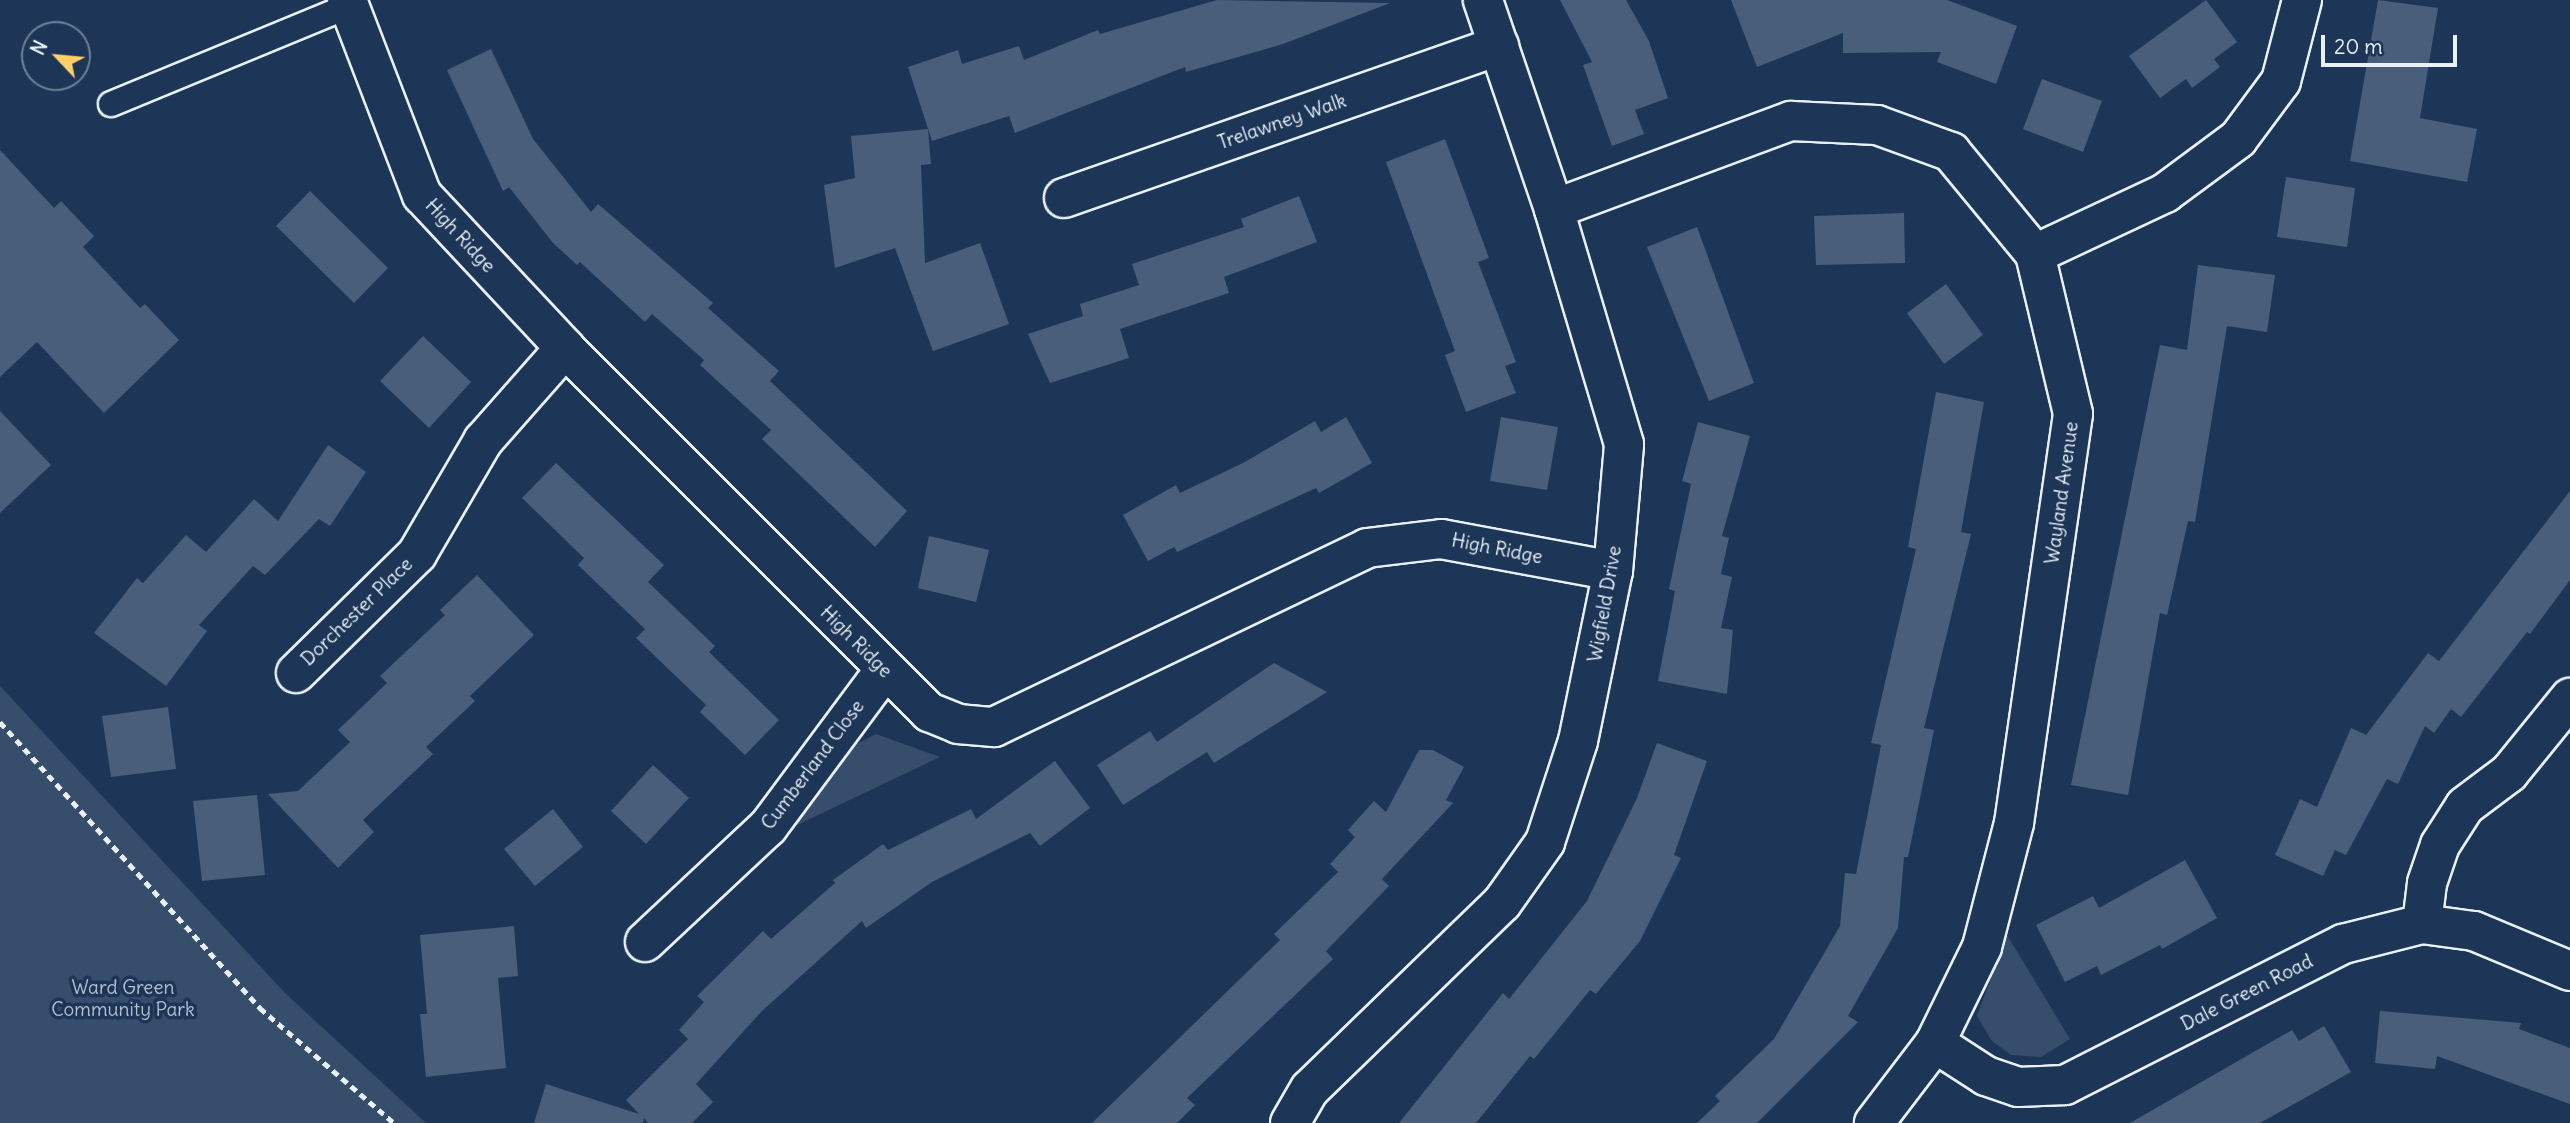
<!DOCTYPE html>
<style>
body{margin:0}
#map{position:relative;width:2570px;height:1123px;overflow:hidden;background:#1d3557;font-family:Delius,sans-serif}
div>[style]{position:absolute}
.green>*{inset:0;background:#374d6c}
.building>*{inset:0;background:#495e7a}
.path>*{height:4.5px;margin-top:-2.25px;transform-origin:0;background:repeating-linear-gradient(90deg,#e8f1f8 0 7px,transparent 0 12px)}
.roads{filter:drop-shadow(2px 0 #e8f1f8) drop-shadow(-2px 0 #e8f1f8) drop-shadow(0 2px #e8f1f8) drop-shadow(0 -2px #e8f1f8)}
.lane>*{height:24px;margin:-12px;padding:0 12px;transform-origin:12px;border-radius:12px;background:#1d3557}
.street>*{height:38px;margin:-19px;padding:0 19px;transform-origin:19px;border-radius:19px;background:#1d3557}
span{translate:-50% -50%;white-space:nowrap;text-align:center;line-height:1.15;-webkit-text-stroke:7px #1d3557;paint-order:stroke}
.street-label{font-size:19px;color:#e8f1f8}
.park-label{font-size:19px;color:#b3c0ce}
.north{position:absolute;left:21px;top:21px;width:70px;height:70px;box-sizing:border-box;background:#1d3557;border:2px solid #6e8097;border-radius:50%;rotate:296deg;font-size:19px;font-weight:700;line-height:28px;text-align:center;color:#e8f1f8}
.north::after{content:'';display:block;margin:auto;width:24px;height:32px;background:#ffd166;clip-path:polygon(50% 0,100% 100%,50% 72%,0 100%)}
.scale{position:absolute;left:2321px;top:35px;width:136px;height:32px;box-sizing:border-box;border:4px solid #e8f1f8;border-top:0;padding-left:9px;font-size:21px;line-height:24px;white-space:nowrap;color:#e8f1f8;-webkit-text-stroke:5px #1d3557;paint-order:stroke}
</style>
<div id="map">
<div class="green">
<i style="clip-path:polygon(0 686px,285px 993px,426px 1123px,0 1123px)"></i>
<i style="clip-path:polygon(876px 734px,940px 757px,795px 826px,845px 750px)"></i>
<i style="clip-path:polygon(2007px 935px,2070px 1039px,2041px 1057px,2011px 1055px,1992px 1041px,1977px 1016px)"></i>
</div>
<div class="building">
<i style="clip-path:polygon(1217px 0,1390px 3px,1283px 44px,1186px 72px,1185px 67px,1015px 133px,1009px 116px,932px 141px,908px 67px,958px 50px,962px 64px,1019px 46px,1024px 60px,1098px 30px,1100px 34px)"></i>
<i style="clip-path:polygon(1560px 0,1626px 0,1649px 41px,1668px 98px,1635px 110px,1644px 134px,1612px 146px,1583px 65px,1592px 62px)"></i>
<i style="clip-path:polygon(1731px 0,1947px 0,2017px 26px,1996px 84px,1937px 62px,1941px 52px,1843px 53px,1843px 33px,1757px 67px)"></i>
<i style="clip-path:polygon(2206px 0,2237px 42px,2214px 59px,2220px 67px,2192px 88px,2186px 79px,2160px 98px,2129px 56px)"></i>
<i style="clip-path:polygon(2378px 0,2438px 8px,2420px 118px,2477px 129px,2467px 182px,2350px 161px)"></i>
<i style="clip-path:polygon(491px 49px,533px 139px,591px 212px,598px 204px,713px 303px,708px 308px,779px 371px,770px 381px,907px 511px,875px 547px,762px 439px,771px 430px,700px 365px,704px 360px,652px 314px,645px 322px,580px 262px,577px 265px,553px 243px,509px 187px,503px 191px,447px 70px)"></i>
<i style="clip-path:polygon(2042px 79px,2102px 101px,2083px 152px,2023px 129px)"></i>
<i style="clip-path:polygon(928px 129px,931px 164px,921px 165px,925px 263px,980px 243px,1009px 324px,933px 351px,895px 248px,835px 268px,824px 185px,855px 178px,851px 136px)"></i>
<i style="clip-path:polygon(1445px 139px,1489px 258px,1478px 262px,1516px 362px,1505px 366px,1516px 393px,1466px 412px,1445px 355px,1455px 351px,1386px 162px)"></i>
<i style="clip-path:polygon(0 150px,54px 208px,61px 201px,94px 236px,83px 247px,140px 308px,145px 304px,179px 340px,104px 413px,37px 342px,0 377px)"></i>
<i style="clip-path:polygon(2286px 177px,2355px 188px,2347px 247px,2277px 237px)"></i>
<i style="clip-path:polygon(310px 191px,388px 268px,354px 303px,276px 226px)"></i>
<i style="clip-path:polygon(1299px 196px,1317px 242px,1224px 277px,1229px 293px,1120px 329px,1129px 358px,1050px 383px,1028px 334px,1083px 316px,1080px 304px,1139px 285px,1132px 264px,1244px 227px,1241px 219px)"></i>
<i style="clip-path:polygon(1904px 213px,1905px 263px,1816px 265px,1814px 216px)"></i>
<i style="clip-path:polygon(1697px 227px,1754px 383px,1709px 401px,1647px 247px)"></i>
<i style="clip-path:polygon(2198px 265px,2275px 275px,2267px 332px,2227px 326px,2195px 522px,2188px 521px,2167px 615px,2160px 613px,2128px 795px,2071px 785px,2160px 345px,2187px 350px)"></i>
<i style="clip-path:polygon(1946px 284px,1983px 335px,1944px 364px,1907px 313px)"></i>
<i style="clip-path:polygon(423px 336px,471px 382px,429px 428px,380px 381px)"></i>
<i style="clip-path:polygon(1936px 392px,1984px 402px,1961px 532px,1971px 534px,1924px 728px,1934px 730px,1908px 857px,1904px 857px,1898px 928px,1848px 1016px,1858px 1022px,1757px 1123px,1697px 1123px,1720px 1101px,1715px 1096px,1774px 1039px,1840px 926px,1845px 873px,1856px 874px,1881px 745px,1871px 743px,1916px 549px,1908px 547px)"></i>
<i style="clip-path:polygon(0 411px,51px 465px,0 513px)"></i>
<i style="clip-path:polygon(1346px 417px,1372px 463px,1319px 493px,1316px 488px,1177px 552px,1174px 547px,1148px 561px,1123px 515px,1176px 485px,1180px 493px,1243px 463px,1315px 421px,1321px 432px)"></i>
<i style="clip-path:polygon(1501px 417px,1558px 427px,1547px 490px,1490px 481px)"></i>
<i style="clip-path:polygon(1698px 422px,1750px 436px,1722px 536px,1729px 538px,1721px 574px,1732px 577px,1721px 628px,1733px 630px,1727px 694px,1658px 681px,1675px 591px,1669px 589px,1691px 484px,1682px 481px)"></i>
<i style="clip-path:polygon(328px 445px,366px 472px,330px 526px,319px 519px,265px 575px,253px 566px,199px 625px,207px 631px,166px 686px,94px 633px,137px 578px,143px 583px,186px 535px,206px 552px,254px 499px,278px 521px)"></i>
<i style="clip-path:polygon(556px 463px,664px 565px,648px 582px,715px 646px,709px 652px,779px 720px,745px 755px,700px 712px,706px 705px,636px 638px,645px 629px,578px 565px,584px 558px,522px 498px)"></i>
<i style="clip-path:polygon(2570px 491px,2570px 580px,2530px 634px,2527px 632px,2461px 717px,2451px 709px,2434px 733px,2425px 726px,2398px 784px,2387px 779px,2346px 855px,2335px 850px,2323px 876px,2275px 855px,2300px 799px,2317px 807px,2351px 728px,2366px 735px,2428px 653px,2439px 661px)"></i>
<i style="clip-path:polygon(929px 536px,989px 550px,976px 602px,918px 588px)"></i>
<i style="clip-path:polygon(477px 575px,534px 635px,470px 696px,475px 701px,426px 747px,433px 754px,363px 820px,374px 832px,338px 868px,268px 794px,298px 791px,350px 742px,338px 730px,387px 683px,380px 676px,445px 615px,440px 610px)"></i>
<i style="clip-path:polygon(1274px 663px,1327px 692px,1214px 763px,1207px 752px,1123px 805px,1097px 765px,1150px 731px,1157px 742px)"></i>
<i style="clip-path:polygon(168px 707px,176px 769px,111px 777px,102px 716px)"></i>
<i style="clip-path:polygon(1657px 743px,1707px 761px,1674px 855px,1681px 858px,1640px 941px,1596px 994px,1590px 990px,1534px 1059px,1530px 1056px,1476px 1123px,1399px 1123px,1503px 993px,1509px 999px,1587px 901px,1637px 798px)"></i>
<i style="clip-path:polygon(1419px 750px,1433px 750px,1464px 767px,1446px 800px,1453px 803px,1382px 879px,1389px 886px,1326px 951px,1333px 959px,1187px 1098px,1195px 1105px,1177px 1123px,1092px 1123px,1280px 940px,1274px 934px,1338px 872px,1330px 864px,1355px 837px,1348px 830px,1374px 801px,1386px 812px)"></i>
<i style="clip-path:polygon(1055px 761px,1090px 808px,1040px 846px,1030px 833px,932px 882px,866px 928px,862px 921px,761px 1012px,696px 1084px,713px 1102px,692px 1123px,648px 1123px,644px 1118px,643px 1123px,534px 1123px,546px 1084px,639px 1114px,626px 1100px,688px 1039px,679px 1030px,704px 1002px,697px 996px,763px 931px,771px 939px,835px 883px,833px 880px,883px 844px,888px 850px,971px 809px,976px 819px)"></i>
<i style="clip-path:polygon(653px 765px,689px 798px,646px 844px,611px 811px)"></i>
<i style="clip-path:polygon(257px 795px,265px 875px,202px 881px,193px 801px)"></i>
<i style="clip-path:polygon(553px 809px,583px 847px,535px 886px,504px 849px)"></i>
<i style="clip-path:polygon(2185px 860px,2217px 918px,2162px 949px,2160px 945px,2101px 975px,2097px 966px,2065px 982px,2036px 925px,2093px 896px,2099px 908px)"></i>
<i style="clip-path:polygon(514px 926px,518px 976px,498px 978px,506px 1068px,426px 1077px,420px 1014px,427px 1014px,420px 935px)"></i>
<i style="clip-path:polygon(2380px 1011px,2521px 1023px,2519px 1029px,2570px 1048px,2570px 1104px,2437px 1056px,2435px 1069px,2375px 1063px)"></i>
<i style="clip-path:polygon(2324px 1026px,2351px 1072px,2260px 1123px,2130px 1123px,2292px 1030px,2299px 1041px)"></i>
</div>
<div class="path">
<i style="left:0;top:722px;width:387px;rotate:47.7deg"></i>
<i style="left:260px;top:1008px;width:177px;rotate:40.6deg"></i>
</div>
<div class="roads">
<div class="lane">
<i style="left:111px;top:104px;width:257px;rotate:-22.4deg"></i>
</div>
<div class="street">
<i style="left:347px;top:0;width:209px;rotate:69deg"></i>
<i style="left:422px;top:195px;width:209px;rotate:46.9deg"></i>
<i style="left:565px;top:348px;width:515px;rotate:45deg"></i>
<i style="left:929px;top:712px;width:31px;rotate:22deg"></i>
<i style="left:958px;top:724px;width:36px;rotate:5deg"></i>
<i style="left:994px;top:727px;width:414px;rotate:-25.6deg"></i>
<i style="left:1367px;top:548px;width:75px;rotate:-6.9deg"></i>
<i style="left:1441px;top:539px;width:175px;rotate:10.5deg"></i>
<i style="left:1064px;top:198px;width:461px;rotate:-19.3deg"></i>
<i style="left:1554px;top:209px;width:253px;rotate:-20.4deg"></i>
<i style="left:1791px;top:121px;width:86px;rotate:2.7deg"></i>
<i style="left:1877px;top:125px;width:79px;rotate:20deg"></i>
<i style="left:1951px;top:152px;width:132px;rotate:50.5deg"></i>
<i style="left:2035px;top:254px;width:164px;rotate:76.6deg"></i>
<i style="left:2073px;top:414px;width:413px;rotate:98.2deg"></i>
<i style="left:2014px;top:823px;width:128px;rotate:104.5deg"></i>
<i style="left:1982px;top:947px;width:107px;rotate:116.1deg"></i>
<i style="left:1935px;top:1043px;width:101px;rotate:127.3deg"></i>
<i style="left:2035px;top:254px;width:144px;rotate:-25.1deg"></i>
<i style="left:2165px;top:193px;width:91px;rotate:-36.5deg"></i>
<i style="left:2238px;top:139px;width:72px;rotate:-53.4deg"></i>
<i style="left:2281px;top:81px;width:84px;rotate:-75.5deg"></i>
<i style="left:296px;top:673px;width:170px;rotate:-44.5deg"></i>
<i style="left:417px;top:554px;width:131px;rotate:-59.7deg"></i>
<i style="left:483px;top:441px;width:124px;rotate:-48.6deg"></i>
<i style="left:2422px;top:924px;width:41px;rotate:-83deg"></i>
<i style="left:2427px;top:883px;width:40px;rotate:-71.1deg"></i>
<i style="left:2440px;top:845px;width:46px;rotate:-57.3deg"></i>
<i style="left:2465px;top:806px;width:55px;rotate:-36.9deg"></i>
<i style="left:2509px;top:773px;width:97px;rotate:-50.9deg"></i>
<i style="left:645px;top:942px;width:168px;rotate:-43.1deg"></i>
<i style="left:768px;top:827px;width:194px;rotate:-53.4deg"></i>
<i style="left:1935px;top:1043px;width:61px;rotate:32.9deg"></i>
<i style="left:1986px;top:1076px;width:34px;rotate:19deg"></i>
<i style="left:2018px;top:1087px;width:47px;rotate:-2.4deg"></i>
<i style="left:2065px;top:1085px;width:312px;rotate:-26.9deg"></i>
<i style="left:2343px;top:944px;width:81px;rotate:-14.2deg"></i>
<i style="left:2422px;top:924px;width:52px;rotate:7.7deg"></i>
<i style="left:2474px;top:931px;width:104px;rotate:22.6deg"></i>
<i style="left:1290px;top:1123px;width:39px;rotate:-60deg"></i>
<i style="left:1310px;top:1089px;width:267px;rotate:-44.1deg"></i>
<i style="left:1502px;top:903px;width:75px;rotate:-54.8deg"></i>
<i style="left:1545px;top:842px;width:106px;rotate:-71.9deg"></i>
<i style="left:1578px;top:741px;width:174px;rotate:-78.4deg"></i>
<i style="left:1613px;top:571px;width:127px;rotate:-85deg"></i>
<i style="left:1624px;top:444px;width:245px;rotate:-106.6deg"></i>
<i style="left:1554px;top:209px;width:221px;rotate:-108.8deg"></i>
</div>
</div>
<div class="street-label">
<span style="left:1282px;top:122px;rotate:-19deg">Trelawney Walk</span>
<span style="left:460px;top:236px;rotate:47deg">High Ridge</span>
<span style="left:2062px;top:493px;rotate:-82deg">Wayland Avenue</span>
<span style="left:1497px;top:549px;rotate:11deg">High Ridge</span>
<span style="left:1605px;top:604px;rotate:-80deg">Wigfield Drive</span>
<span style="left:357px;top:612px;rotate:-44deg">Dorchester Place</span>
<span style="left:856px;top:642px;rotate:45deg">High Ridge</span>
<span style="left:813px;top:765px;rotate:-53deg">Cumberland Close</span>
<span style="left:2247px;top:993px;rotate:-27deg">Dale Green Road</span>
</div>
<div class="park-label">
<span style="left:123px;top:999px">Ward Green<br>Community Park</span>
</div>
<div class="north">N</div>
<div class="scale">20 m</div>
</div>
